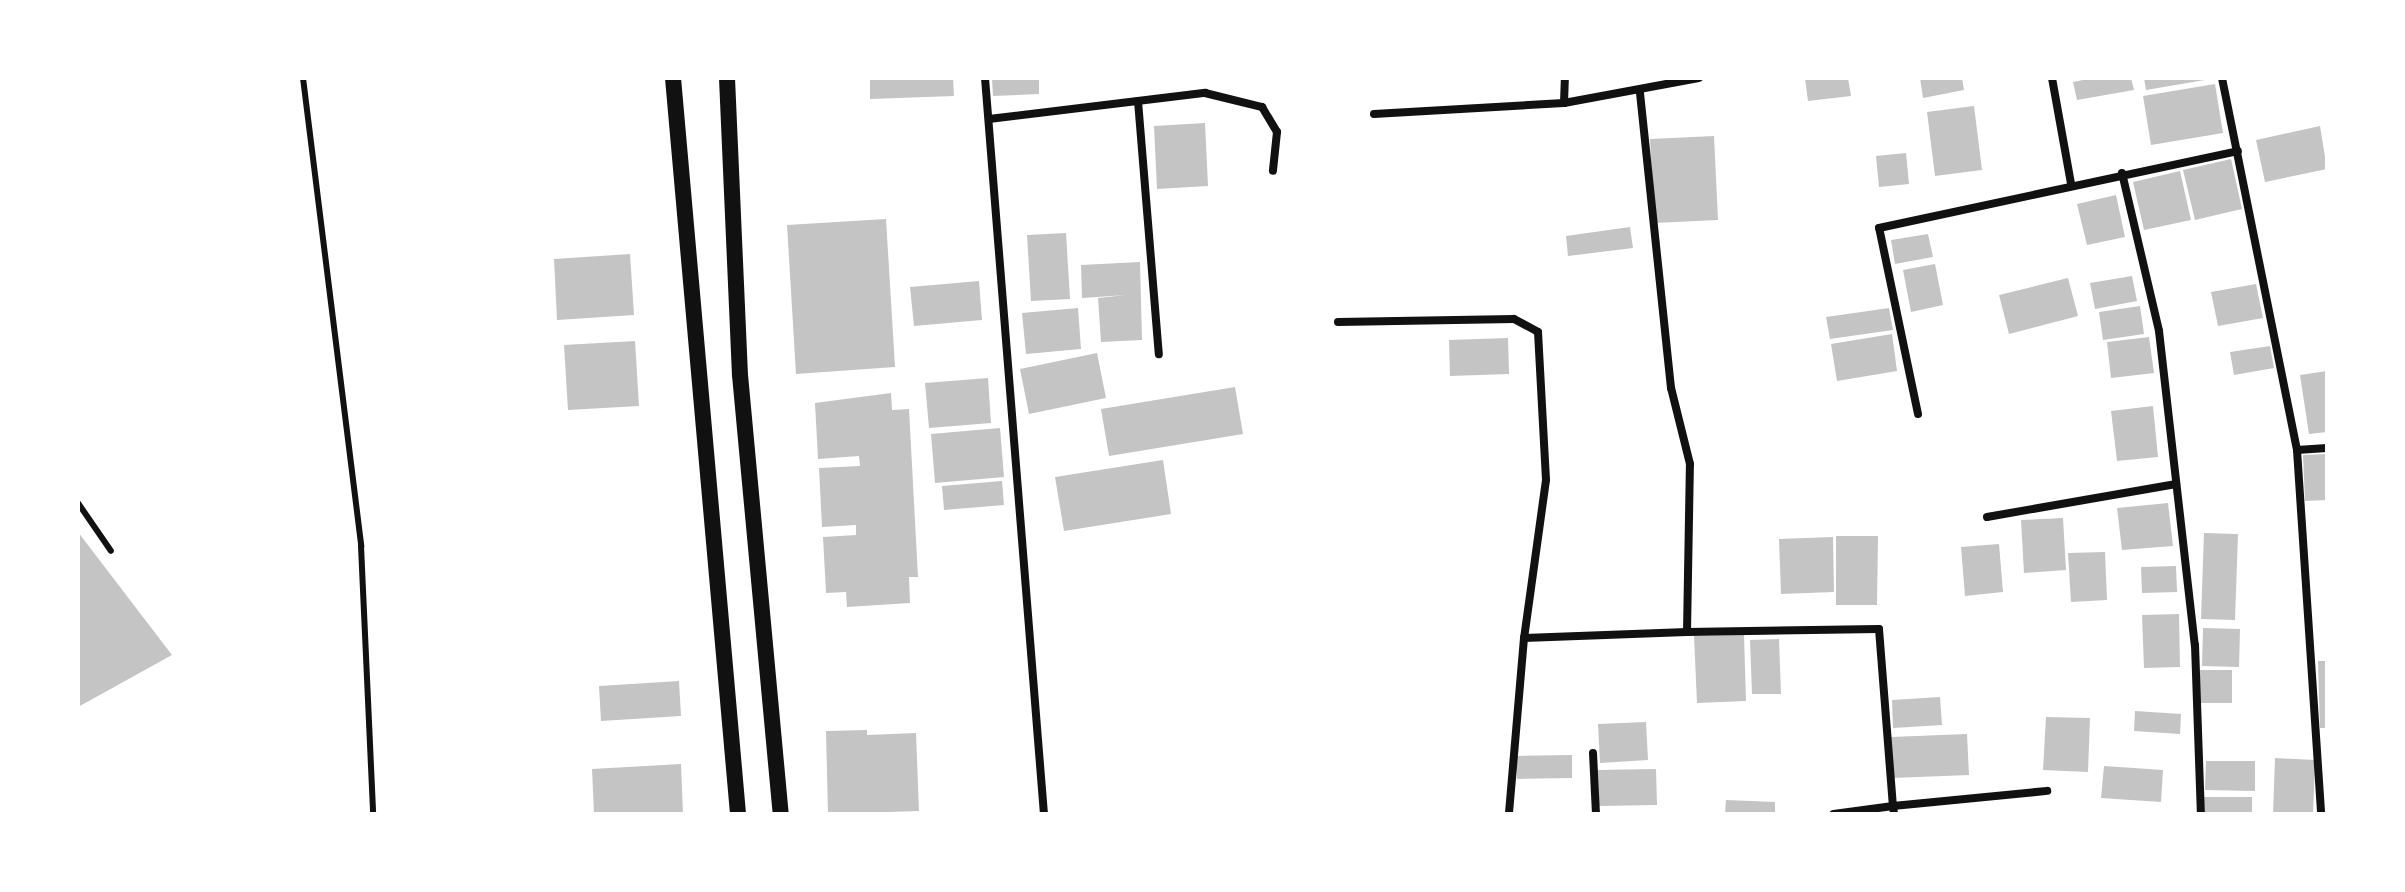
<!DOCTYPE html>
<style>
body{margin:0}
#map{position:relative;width:2405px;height:892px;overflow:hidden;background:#fff;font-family:"Fira Sans Condensed",sans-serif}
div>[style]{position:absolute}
.building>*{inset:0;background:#c4c4c4}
.service>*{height:6px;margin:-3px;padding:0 3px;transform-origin:3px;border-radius:3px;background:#111}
.minor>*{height:8px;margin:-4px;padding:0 4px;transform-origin:4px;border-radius:4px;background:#111}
.secondary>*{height:16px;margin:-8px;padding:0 8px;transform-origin:8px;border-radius:8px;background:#111}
span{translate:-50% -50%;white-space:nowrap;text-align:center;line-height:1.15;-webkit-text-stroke:6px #fff;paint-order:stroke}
.frame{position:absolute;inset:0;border:80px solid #fff;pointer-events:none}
</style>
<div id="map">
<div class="building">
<i style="clip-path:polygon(870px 78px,953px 78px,954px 96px,870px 99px)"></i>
<i style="clip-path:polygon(992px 78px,1039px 78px,1039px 94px,993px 96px)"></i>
<i style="clip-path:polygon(1805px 78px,1848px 78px,1851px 96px,1808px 101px)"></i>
<i style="clip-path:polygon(1920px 78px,1962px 78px,1964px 90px,1923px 98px)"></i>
<i style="clip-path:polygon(2093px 78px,2131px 78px,2134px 90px,2077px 100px,2073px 82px)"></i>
<i style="clip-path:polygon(2144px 78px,2205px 78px,2205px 80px,2146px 90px)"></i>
<i style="clip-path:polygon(2215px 84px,2223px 133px,2151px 145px,2143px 96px)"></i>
<i style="clip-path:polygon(1974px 106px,1982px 170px,1935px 176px,1927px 112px)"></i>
<i style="clip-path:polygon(1205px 123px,1208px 186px,1157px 189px,1154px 126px)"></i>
<i style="clip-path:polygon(2320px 126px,2327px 169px,2265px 182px,2256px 140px)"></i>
<i style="clip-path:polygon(1714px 136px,1718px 220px,1654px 223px,1650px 139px)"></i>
<i style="clip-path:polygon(1906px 153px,1909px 184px,1879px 187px,1876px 156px)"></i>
<i style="clip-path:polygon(2231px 159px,2242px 209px,2195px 220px,2183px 170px)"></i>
<i style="clip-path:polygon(2180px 171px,2191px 220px,2144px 230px,2133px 182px)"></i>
<i style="clip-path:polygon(2116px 195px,2125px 237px,2087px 245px,2077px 204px)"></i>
<i style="clip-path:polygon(886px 219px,895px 367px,796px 374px,787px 225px)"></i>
<i style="clip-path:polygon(1630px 227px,1633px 248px,1568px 256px,1566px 236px)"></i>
<i style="clip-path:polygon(1066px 233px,1070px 299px,1031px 301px,1027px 235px)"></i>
<i style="clip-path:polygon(1928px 234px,1933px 257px,1895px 264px,1891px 240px)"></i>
<i style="clip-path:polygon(630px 254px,634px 315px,557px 320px,554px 259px)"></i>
<i style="clip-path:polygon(1140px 262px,1142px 340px,1101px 342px,1098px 298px,1127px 295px,1082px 298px,1081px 265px)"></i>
<i style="clip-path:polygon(1935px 264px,1943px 305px,1911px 312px,1903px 270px)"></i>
<i style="clip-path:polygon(2132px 276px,2137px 301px,2095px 309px,2090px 283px)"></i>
<i style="clip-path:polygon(2068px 278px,2078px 316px,2009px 334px,1999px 295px)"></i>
<i style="clip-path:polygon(979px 281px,982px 320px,914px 326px,910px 287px)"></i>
<i style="clip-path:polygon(2256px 284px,2263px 318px,2218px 326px,2211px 292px)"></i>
<i style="clip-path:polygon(2140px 306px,2144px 334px,2103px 340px,2099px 312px)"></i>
<i style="clip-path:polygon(1078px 308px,1081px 349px,1026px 354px,1022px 313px)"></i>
<i style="clip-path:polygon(1889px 308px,1893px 330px,1830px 339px,1826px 317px)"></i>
<i style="clip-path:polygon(1892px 334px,1897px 371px,1837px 381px,1831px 344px)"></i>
<i style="clip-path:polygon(2149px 337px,2154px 373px,2111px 378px,2107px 342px)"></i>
<i style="clip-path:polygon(1508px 338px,1509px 374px,1450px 376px,1449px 340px)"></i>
<i style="clip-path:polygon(635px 341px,639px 406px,568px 410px,564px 345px)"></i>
<i style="clip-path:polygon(2270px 346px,2274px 368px,2234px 375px,2230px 352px)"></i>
<i style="clip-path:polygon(1097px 353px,1106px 398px,1029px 414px,1020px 369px)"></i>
<i style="clip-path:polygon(2327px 371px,2327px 432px,2309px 434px,2300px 375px)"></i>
<i style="clip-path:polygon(988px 378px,991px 423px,929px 428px,925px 383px)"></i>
<i style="clip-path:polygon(1235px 387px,1243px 434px,1109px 456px,1101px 409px)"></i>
<i style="clip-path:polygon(891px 393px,892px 410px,909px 409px,918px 577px,909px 577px,910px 603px,847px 607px,846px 592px,826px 593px,823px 537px,856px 535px,856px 525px,822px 527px,819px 468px,860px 466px,859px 456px,818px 459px,815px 403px)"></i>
<i style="clip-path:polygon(2153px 406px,2158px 457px,2117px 461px,2111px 411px)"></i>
<i style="clip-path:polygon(1000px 428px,1004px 477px,935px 483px,931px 434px)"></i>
<i style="clip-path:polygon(2327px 454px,2327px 500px,2305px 501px,2303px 455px)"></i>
<i style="clip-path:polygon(1163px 460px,1171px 514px,1064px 531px,1055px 477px)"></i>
<i style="clip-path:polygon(1002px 481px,1004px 505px,944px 510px,942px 486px)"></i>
<i style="clip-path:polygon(2168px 503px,2173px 546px,2122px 550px,2117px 508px)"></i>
<i style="clip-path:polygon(2063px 518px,2066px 570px,2024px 573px,2021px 520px)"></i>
<i style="clip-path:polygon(78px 532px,172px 655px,78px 707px)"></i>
<i style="clip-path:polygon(2204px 533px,2238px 534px,2235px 620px,2201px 619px)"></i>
<i style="clip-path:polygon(1836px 536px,1878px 536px,1877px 605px,1836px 605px)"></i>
<i style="clip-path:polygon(1833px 537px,1834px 592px,1781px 594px,1779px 539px)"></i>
<i style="clip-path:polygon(1999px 544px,2003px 592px,1965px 596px,1961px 547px)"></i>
<i style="clip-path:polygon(2105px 552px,2107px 600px,2071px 602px,2068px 553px)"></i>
<i style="clip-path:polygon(2176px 566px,2177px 592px,2142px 593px,2141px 567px)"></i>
<i style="clip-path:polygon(2179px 614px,2180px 667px,2144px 668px,2142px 615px)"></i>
<i style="clip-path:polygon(2203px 628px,2240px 629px,2239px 667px,2202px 666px)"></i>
<i style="clip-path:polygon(1744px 635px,1746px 701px,1697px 703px,1694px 636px)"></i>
<i style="clip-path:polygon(1779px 639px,1781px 694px,1752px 694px,1750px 640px)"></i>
<i style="clip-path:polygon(2318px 661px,2327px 661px,2327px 728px,2320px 728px)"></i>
<i style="clip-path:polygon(2200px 670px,2232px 670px,2232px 703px,2200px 703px)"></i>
<i style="clip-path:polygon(679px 681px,681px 716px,601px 721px,599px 686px)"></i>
<i style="clip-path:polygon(1940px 697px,1942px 725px,1893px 728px,1892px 700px)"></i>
<i style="clip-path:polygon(2135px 711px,2181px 714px,2180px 734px,2134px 731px)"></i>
<i style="clip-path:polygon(2046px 717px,2090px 718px,2088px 772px,2043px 770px)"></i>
<i style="clip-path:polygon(1646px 722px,1648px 760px,1600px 763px,1598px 724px)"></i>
<i style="clip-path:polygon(867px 730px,867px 735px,916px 733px,919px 811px,828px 814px,826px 731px)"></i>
<i style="clip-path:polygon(1967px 734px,1969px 775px,1892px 778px,1891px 737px)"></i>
<i style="clip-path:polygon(1572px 755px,1572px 778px,1517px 779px,1516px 756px)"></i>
<i style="clip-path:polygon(2275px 758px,2315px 760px,2313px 814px,2273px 814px)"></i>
<i style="clip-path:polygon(2206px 761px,2255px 761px,2255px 791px,2205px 790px)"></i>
<i style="clip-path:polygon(681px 764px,683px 814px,594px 814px,592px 769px)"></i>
<i style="clip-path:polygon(2104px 766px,2163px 770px,2161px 802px,2101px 798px)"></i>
<i style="clip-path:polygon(1656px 769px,1657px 805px,1599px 806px,1598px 770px)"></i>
<i style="clip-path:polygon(2204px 797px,2252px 797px,2252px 814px,2204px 814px)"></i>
<i style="clip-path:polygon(1726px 800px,1775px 802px,1775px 814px,1725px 814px)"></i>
</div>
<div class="service">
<i style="left:303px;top:78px;width:472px;rotate:82.9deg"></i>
<i style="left:361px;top:546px;width:268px;rotate:87.4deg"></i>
<i style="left:78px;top:503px;width:58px;rotate:55.5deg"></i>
</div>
<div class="minor">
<i style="left:985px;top:78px;width:738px;rotate:85.42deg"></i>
<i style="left:2052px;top:78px;width:108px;rotate:79.8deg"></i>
<i style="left:2222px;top:78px;width:379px;rotate:78.6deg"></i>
<i style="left:2297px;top:450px;width:365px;rotate:86.2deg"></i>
<i style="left:1138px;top:101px;width:254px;rotate:85.3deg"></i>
<i style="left:1564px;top:103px;width:25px;rotate:-88deg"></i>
<i style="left:1374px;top:114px;width:190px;rotate:-3.3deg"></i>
<i style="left:1564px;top:103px;width:137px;rotate:-10.5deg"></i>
<i style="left:989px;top:119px;width:218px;rotate:-6.9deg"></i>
<i style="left:1205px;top:93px;width:59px;rotate:13.8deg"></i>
<i style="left:1262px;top:107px;width:29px;rotate:59deg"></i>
<i style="left:1277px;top:132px;width:39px;rotate:96deg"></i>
<i style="left:2122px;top:173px;width:162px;rotate:76.8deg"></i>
<i style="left:2159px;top:331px;width:316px;rotate:83.5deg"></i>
<i style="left:2195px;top:645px;width:169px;rotate:88deg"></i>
<i style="left:1338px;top:322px;width:176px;rotate:-1deg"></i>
<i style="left:1514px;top:319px;width:27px;rotate:28deg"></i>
<i style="left:1538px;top:332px;width:148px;rotate:86.9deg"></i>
<i style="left:1546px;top:480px;width:160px;rotate:97.9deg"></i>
<i style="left:1524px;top:638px;width:177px;rotate:94.9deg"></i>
<i style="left:1918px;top:414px;width:190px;rotate:-101.8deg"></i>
<i style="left:1879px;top:228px;width:367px;rotate:-12.1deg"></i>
<i style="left:2297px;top:450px;width:30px;rotate:-4deg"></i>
<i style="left:1987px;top:517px;width:192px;rotate:-9.9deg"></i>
<i style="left:1687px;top:632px;width:192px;rotate:-0.9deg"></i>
<i style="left:1879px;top:629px;width:178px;rotate:85.5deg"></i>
<i style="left:1893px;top:806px;width:60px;rotate:172.3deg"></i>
<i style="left:1524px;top:638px;width:163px;rotate:-2.1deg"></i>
<i style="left:1687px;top:632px;width:168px;rotate:-89deg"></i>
<i style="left:1690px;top:464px;width:78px;rotate:-104deg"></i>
<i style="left:1671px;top:388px;width:298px;rotate:-96deg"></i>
<i style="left:1593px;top:753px;width:61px;rotate:87.2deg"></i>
<i style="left:1894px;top:814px;width:8px;rotate:-97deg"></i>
<i style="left:1893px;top:806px;width:155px;rotate:-5.6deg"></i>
</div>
<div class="secondary">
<i style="left:673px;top:78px;width:739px;rotate:84.95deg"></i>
<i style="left:727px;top:78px;width:297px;rotate:87.5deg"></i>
<i style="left:740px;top:375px;width:441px;rotate:84.7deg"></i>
</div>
<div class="frame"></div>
</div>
